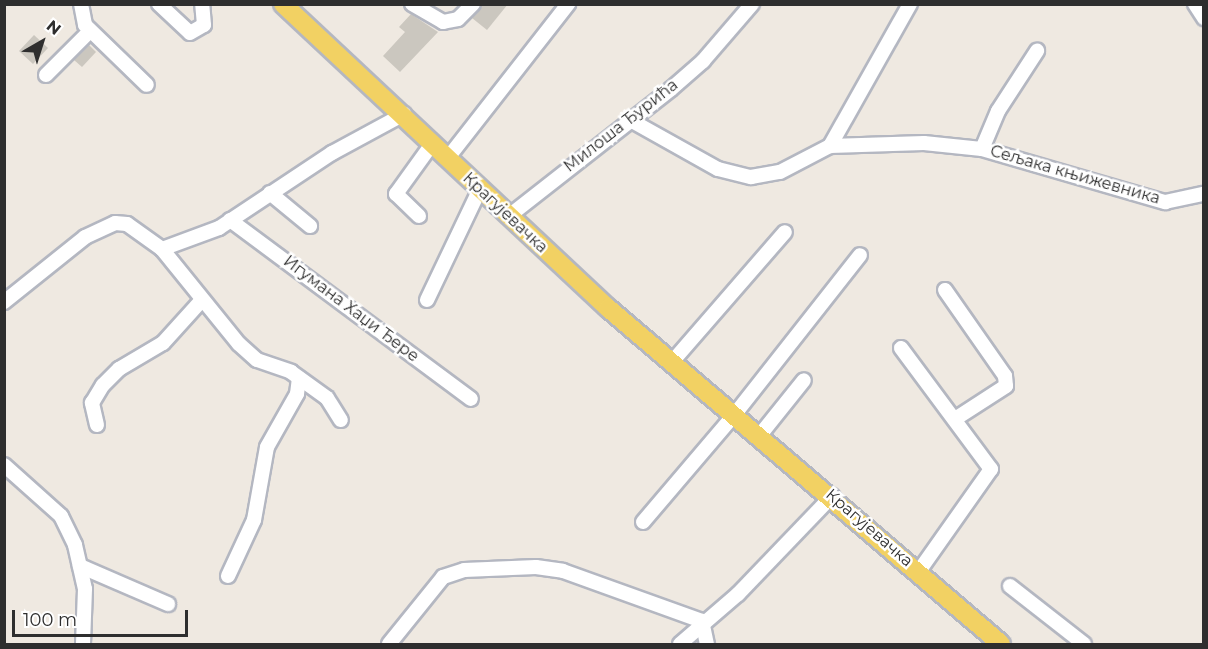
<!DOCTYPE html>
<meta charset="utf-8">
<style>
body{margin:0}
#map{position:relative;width:1208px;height:649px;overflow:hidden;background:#efe9e1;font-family:Montserrat,sans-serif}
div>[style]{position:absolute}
.building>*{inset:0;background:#cbc7bf}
.roads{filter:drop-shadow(2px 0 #b4b7c1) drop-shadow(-2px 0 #b4b7c1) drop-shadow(0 2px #b4b7c1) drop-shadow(0 -2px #b4b7c1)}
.minor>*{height:14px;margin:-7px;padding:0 7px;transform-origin:7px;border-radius:7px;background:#fff}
.major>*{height:18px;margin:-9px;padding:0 9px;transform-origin:9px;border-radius:9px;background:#f2d163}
span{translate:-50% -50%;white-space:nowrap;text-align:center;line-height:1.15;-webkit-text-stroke:5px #fff;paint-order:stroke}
.street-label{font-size:16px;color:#2e2e2e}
.frame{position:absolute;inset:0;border:6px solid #2e2e2e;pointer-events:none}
.north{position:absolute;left:12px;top:12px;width:60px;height:60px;-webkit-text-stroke:4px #fff;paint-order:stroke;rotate:39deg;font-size:16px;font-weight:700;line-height:24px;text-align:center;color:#2e2e2e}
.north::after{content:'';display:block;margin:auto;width:21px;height:27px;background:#2e2e2e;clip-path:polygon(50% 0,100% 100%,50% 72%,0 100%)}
.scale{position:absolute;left:12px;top:610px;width:176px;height:27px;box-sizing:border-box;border:3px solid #2e2e2e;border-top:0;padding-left:8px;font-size:18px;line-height:21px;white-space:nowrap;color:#2e2e2e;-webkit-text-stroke:4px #fff;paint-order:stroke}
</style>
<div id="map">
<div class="building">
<i style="clip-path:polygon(482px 4px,508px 4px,487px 30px,472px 18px)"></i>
<i style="clip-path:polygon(411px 14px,438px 32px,400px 72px,383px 56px,405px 32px,399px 27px)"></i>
<i style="clip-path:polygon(34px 35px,48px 48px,33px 64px,19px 51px)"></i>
<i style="clip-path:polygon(89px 45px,96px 52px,82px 67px,74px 60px)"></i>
</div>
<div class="roads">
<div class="minor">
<i style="left:81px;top:4px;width:21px;rotate:79deg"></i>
<i style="left:85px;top:25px;width:86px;rotate:44.1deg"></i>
<i style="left:159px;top:4px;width:42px;rotate:43.1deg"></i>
<i style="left:190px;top:33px;width:16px;rotate:-30deg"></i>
<i style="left:204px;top:25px;width:21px;rotate:-95deg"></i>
<i style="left:412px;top:4px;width:36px;rotate:30deg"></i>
<i style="left:443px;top:22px;width:15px;rotate:-11deg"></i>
<i style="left:458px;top:19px;width:21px;rotate:-45deg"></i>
<i style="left:1195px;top:4px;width:17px;rotate:57deg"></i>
<i style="left:46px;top:75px;width:62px;rotate:-45deg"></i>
<i style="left:632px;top:121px;width:98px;rotate:29.2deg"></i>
<i style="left:718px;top:169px;width:34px;rotate:14deg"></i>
<i style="left:751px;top:177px;width:29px;rotate:-10deg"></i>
<i style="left:780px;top:172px;width:56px;rotate:-27.5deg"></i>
<i style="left:830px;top:146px;width:94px;rotate:-1.8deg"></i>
<i style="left:924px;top:143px;width:58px;rotate:5.9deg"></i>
<i style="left:982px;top:149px;width:191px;rotate:16.2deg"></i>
<i style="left:1165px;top:202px;width:40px;rotate:-12deg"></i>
<i style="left:830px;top:146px;width:163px;rotate:-60.6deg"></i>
<i style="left:982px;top:149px;width:41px;rotate:-67.2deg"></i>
<i style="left:998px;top:111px;width:72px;rotate:-57deg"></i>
<i style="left:447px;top:159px;width:197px;rotate:-52deg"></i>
<i style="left:270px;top:193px;width:52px;rotate:39.5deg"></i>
<i style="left:419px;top:216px;width:32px;rotate:-136deg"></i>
<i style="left:396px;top:194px;width:62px;rotate:-54.2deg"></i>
<i style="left:509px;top:216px;width:206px;rotate:-38.1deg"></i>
<i style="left:671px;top:89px;width:43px;rotate:-41.2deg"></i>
<i style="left:703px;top:61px;width:75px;rotate:-49.3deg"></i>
<i style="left:230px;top:220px;width:300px;rotate:36.6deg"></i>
<i style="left:162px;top:249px;width:61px;rotate:-20.2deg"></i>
<i style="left:219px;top:228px;width:136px;rotate:-33.6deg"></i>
<i style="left:332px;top:153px;width:82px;rotate:-28.4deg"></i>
<i style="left:945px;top:290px;width:105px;rotate:55.1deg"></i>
<i style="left:1005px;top:376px;width:10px;rotate:84deg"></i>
<i style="left:1006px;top:386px;width:61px;rotate:147.1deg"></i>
<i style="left:427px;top:300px;width:123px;rotate:-64.5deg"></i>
<i style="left:4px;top:302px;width:104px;rotate:-38.7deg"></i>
<i style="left:85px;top:237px;width:33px;rotate:-25deg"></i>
<i style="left:115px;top:223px;width:12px;rotate:5deg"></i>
<i style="left:127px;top:224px;width:43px;rotate:35.5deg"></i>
<i style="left:162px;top:249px;width:122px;rotate:51deg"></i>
<i style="left:239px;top:344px;width:24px;rotate:42deg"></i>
<i style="left:257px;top:360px;width:36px;rotate:19deg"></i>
<i style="left:291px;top:372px;width:44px;rotate:35.8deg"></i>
<i style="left:327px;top:398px;width:26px;rotate:58deg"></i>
<i style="left:901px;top:348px;width:151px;rotate:53.4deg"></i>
<i style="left:991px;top:469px;width:125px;rotate:125.2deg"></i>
<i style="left:672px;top:362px;width:172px;rotate:-49deg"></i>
<i style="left:97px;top:425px;width:23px;rotate:-103deg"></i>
<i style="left:92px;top:403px;width:21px;rotate:-59deg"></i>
<i style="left:103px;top:385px;width:23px;rotate:-45deg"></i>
<i style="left:119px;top:369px;width:51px;rotate:-30.6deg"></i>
<i style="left:163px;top:343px;width:57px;rotate:-47.9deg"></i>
<i style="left:760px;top:435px;width:70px;rotate:-51.3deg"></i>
<i style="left:4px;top:465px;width:76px;rotate:41.8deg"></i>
<i style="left:61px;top:516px;width:32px;rotate:64deg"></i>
<i style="left:75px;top:545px;width:45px;rotate:77.2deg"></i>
<i style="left:85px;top:589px;width:55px;rotate:92.1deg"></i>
<i style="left:643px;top:522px;width:142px;rotate:-49.6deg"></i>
<i style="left:735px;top:414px;width:202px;rotate:-51.8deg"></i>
<i style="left:80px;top:566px;width:96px;rotate:23.4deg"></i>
<i style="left:228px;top:576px;width:62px;rotate:-65.1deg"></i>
<i style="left:254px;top:520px;width:74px;rotate:-79.9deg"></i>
<i style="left:267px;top:447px;width:61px;rotate:-60.5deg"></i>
<i style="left:297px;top:394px;width:16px;rotate:-83deg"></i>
<i style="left:1010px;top:586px;width:94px;rotate:38.1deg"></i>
<i style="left:702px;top:621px;width:24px;rotate:78deg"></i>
<i style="left:389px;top:644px;width:86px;rotate:-51.1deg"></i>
<i style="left:443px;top:577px;width:22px;rotate:-18deg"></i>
<i style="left:464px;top:570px;width:72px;rotate:-2.4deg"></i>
<i style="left:536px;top:567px;width:27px;rotate:8deg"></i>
<i style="left:563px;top:571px;width:148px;rotate:19.8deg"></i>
<i style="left:680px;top:644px;width:77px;rotate:-40.8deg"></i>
<i style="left:738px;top:594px;width:136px;rotate:-46.2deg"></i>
</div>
<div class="major">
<i style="left:283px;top:4px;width:445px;rotate:43.1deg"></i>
<i style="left:608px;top:308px;width:517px;rotate:40.53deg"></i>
</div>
</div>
<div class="street-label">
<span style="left:621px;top:126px;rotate:-38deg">Милоша Ђурића</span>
<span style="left:1075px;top:175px;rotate:16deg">Сељака књижевника</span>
<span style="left:505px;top:213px;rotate:43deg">Крагујевачка</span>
<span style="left:351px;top:309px;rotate:37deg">Игумана Хаџи Ђере</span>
<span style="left:869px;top:528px;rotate:41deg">Крагујевачка</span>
</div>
<div class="frame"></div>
<div class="north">N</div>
<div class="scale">100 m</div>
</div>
